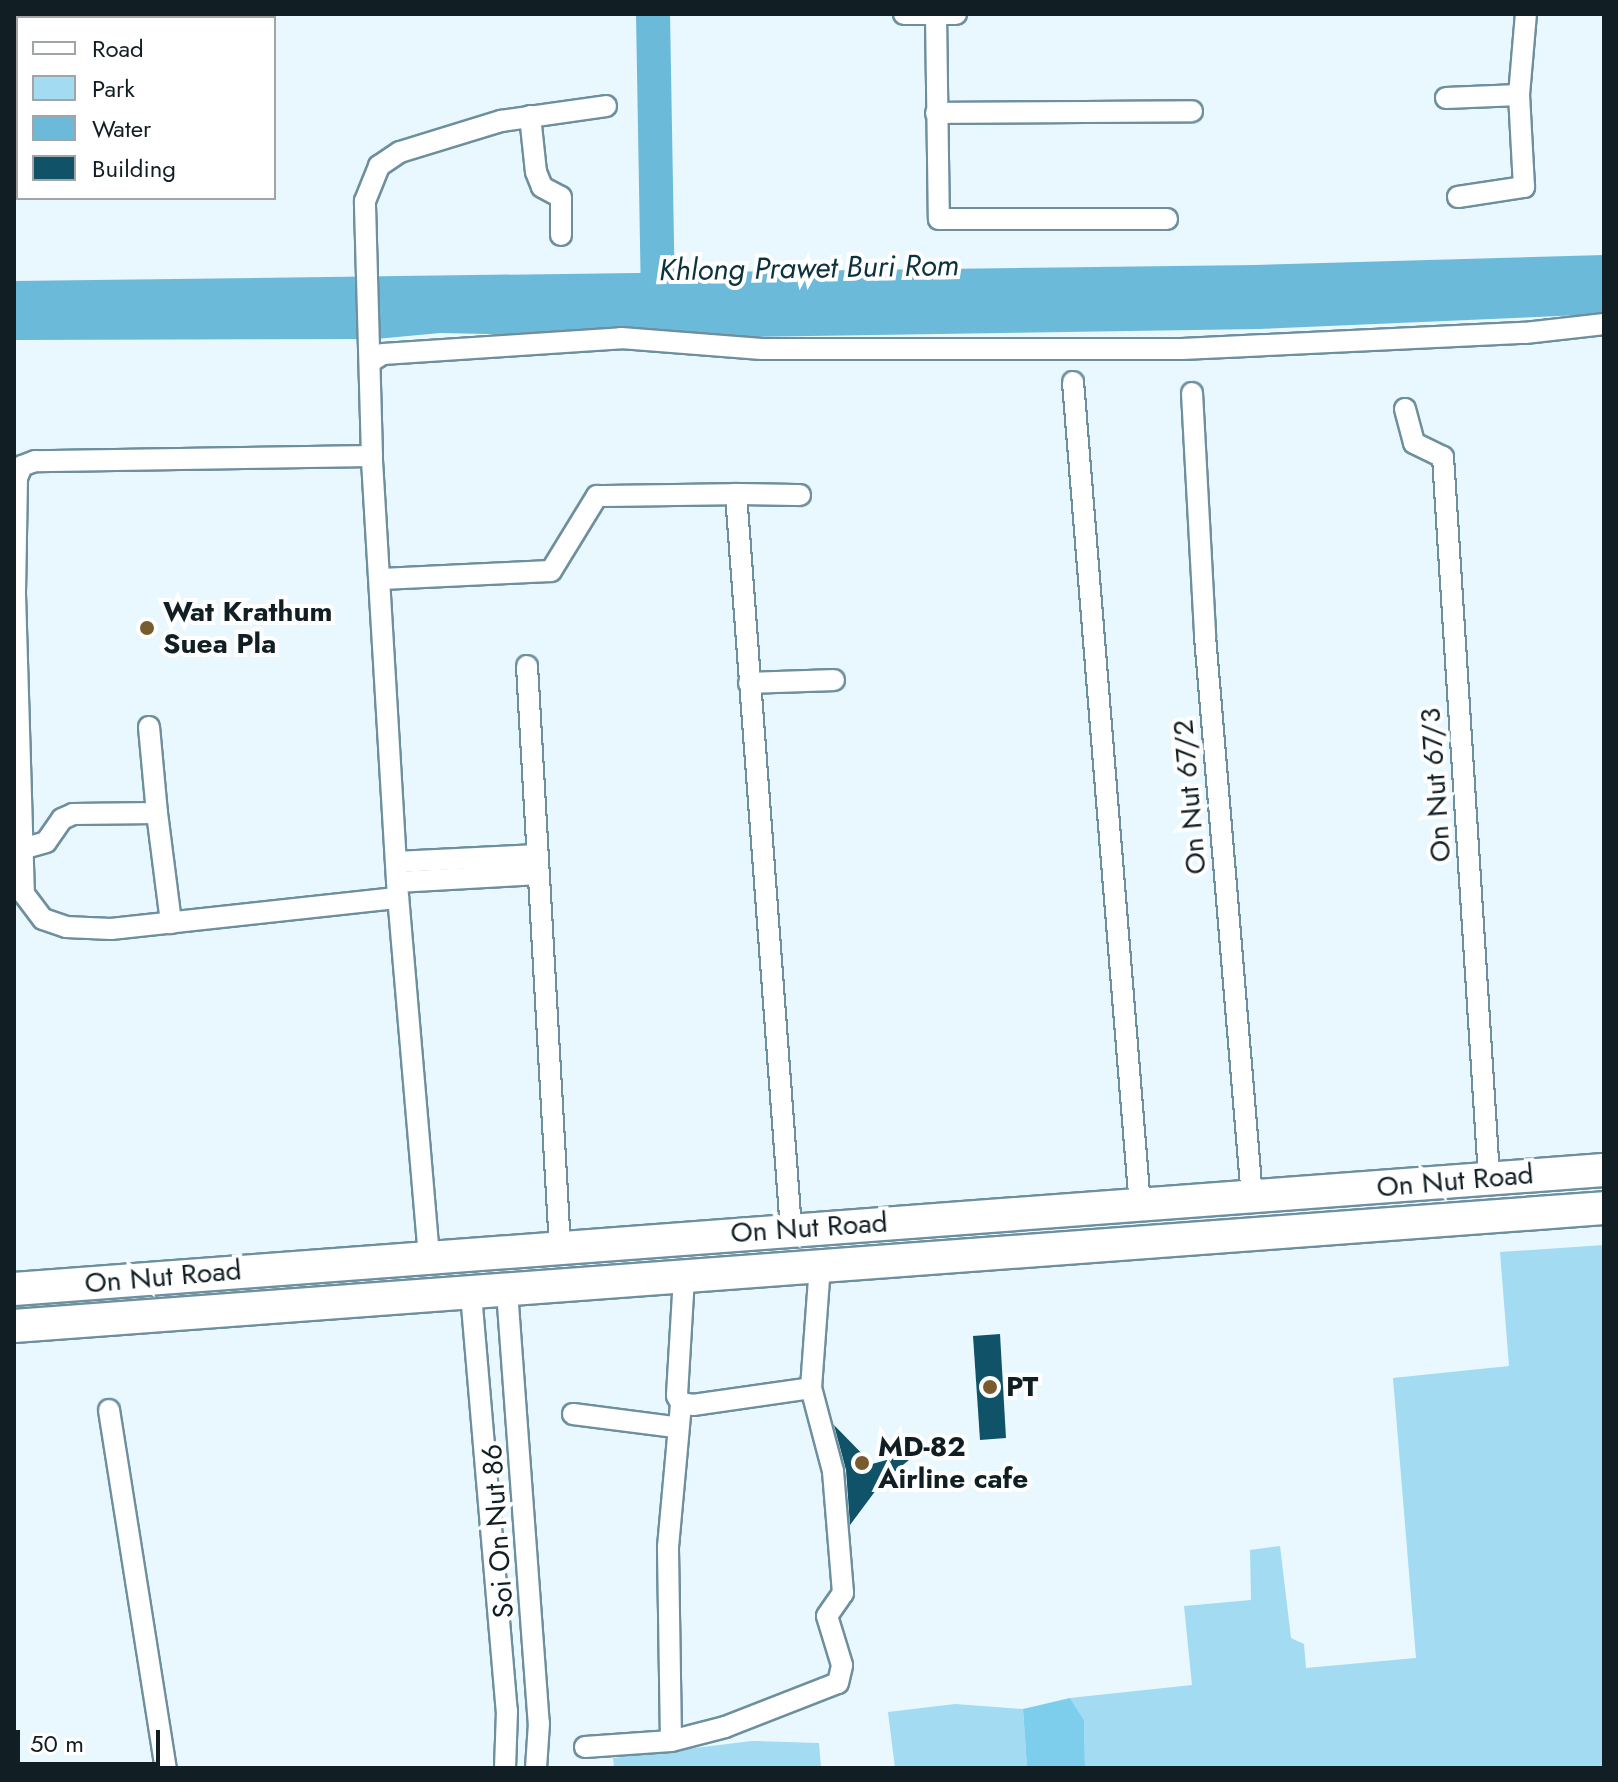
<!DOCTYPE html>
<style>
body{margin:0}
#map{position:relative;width:1618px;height:1782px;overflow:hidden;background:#e9f7fe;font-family:Jost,sans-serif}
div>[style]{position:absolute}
.green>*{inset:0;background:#a3dbf2}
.forest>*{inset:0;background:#7dcded}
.water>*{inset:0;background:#6bbada}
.river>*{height:34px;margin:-17px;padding:0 17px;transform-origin:17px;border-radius:17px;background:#6bbada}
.building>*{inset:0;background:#105369}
.roads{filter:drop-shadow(2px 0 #6d8f9e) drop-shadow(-2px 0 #6d8f9e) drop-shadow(0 2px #6d8f9e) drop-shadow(0 -2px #6d8f9e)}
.minor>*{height:20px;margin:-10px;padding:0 10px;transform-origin:10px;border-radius:10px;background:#fff}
.primary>*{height:32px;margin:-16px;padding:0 16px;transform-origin:16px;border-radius:16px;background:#fff}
.dots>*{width:22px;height:22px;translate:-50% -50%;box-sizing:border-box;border:4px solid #fff;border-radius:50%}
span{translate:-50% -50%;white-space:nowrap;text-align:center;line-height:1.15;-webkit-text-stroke:8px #fff;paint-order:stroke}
.poi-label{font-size:28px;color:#111f24;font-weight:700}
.left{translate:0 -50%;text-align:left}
.street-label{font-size:28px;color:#111f24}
.water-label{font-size:30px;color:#0c323f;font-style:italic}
.frame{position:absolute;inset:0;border:16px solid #111f24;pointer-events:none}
.legend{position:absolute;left:16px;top:16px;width:260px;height:184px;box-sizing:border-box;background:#fff;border:2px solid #a0a5a7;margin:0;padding:10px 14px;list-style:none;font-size:24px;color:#111f24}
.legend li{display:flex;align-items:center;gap:16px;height:40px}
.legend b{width:40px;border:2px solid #a0a5a7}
.scale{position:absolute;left:16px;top:1730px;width:144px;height:36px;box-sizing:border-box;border:4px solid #111f24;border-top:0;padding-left:10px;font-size:24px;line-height:28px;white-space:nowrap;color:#111f24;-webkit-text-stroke:6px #fff;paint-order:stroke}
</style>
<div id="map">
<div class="green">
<i style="clip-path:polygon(1604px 1245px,1604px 1768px,1085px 1768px,1084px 1720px,1070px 1698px,1192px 1685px,1184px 1606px,1251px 1600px,1250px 1550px,1280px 1546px,1291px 1638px,1304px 1644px,1306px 1668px,1416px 1658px,1393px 1378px,1509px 1366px,1500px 1252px)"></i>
<i style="clip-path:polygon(955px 1704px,1023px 1709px,1027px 1768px,895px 1768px,888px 1712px)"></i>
<i style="clip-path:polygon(752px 1741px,819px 1743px,821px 1768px,614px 1768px,613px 1758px)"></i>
</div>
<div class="forest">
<i style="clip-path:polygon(1070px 1698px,1084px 1720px,1085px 1768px,1027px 1768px,1023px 1709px)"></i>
</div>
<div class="water">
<i style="clip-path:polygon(1604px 255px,1604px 314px,1259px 329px,684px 338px,440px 333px,376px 339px,14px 340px,14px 281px,1255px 265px)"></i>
</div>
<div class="river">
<i style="left:653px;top:14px;width:286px;rotate:89deg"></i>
</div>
<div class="building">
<i style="clip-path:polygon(1000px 1334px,1006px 1438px,980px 1440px,973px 1336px)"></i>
<i style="clip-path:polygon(834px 1425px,872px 1464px,920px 1451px,882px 1482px,850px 1525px,846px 1470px)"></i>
</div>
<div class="roads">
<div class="minor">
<i style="left:904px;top:14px;width:52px"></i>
<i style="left:936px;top:14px;width:205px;rotate:89.2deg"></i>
<i style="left:939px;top:219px;width:228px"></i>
<i style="left:14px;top:84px;width:4px"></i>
<i style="left:1446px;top:98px;width:73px;rotate:-2.4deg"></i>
<i style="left:936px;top:113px;width:256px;rotate:-0.4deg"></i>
<i style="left:530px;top:116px;width:56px;rotate:83.9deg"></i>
<i style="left:536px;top:172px;width:16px;rotate:68deg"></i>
<i style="left:542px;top:187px;width:21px;rotate:28deg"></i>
<i style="left:561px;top:197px;width:38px;rotate:90deg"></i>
<i style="left:14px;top:183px;width:4px"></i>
<i style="left:1458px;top:197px;width:67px;rotate:-8.6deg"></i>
<i style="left:1524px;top:187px;width:92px;rotate:-93.1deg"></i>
<i style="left:1519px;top:95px;width:81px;rotate:-85.1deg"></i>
<i style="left:370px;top:362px;width:15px;rotate:-32deg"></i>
<i style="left:383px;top:354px;width:239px;rotate:-3.8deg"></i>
<i style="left:621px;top:338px;width:141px;rotate:4.5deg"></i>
<i style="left:762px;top:349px;width:420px"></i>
<i style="left:1182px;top:349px;width:343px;rotate:-2.7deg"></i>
<i style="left:1525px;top:333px;width:80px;rotate:-6.5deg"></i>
<i style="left:1073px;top:382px;width:826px;rotate:85.35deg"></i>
<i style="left:1192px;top:393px;width:243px;rotate:86.9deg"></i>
<i style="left:1205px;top:636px;width:563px;rotate:85.21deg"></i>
<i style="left:1405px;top:409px;width:35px;rotate:75deg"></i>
<i style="left:1414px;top:443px;width:32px;rotate:26deg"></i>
<i style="left:1443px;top:457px;width:721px;rotate:86.34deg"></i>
<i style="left:372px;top:456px;width:337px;rotate:179.1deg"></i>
<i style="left:35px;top:461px;width:14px;rotate:159deg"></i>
<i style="left:22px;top:466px;width:13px;rotate:113deg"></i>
<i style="left:17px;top:478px;width:116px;rotate:91deg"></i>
<i style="left:15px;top:594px;width:300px;rotate:88.3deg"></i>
<i style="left:24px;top:894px;width:31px;rotate:53deg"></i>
<i style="left:43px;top:919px;width:24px;rotate:19deg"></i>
<i style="left:66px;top:927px;width:45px;rotate:2.5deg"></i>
<i style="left:111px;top:929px;width:289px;rotate:-6.2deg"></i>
<i style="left:736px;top:494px;width:64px;rotate:0.9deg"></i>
<i style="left:381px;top:579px;width:170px;rotate:-2.7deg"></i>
<i style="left:551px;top:571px;width:88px;rotate:-58.5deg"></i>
<i style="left:597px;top:496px;width:139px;rotate:-0.8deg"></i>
<i style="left:736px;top:494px;width:737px;rotate:85.72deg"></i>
<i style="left:527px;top:666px;width:582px;rotate:86.75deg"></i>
<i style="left:749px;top:683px;width:85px;rotate:-2deg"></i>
<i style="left:149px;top:727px;width:86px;rotate:84.7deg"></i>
<i style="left:22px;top:849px;width:25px;rotate:-16deg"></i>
<i style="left:46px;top:842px;width:28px;rotate:-55deg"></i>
<i style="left:62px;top:819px;width:12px;rotate:-24deg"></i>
<i style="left:73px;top:814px;width:84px;rotate:-0.7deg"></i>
<i style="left:157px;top:813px;width:111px;rotate:82.7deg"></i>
<i style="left:396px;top:862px;width:142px;rotate:-2.8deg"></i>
<i style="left:397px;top:882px;width:142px;rotate:-3.2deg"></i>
<i style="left:429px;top:1257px;width:360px;rotate:-94.9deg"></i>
<i style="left:398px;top:898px;width:443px;rotate:-93.4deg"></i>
<i style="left:372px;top:456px;width:255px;rotate:-91.6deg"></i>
<i style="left:365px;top:201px;width:38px;rotate:-68deg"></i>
<i style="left:379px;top:166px;width:25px;rotate:-34deg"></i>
<i style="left:400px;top:152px;width:106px;rotate:-17.1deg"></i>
<i style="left:501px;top:121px;width:106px;rotate:-8.1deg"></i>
<i style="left:684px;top:1277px;width:119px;rotate:93.4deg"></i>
<i style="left:677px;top:1396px;width:8px;rotate:60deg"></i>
<i style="left:681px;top:1403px;width:12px;rotate:9deg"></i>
<i style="left:693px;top:1405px;width:119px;rotate:-8.2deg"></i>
<i style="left:811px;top:1388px;width:123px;rotate:-85.8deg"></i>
<i style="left:507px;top:1291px;width:433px;rotate:85.8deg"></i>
<i style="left:539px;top:1723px;width:45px;rotate:93.8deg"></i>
<i style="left:471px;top:1294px;width:419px;rotate:85.1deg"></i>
<i style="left:507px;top:1711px;width:57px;rotate:92deg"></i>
<i style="left:109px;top:1410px;width:363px;rotate:81deg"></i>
<i style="left:573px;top:1414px;width:103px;rotate:7.3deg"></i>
<i style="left:671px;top:1741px;width:194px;rotate:-90.9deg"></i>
<i style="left:668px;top:1547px;width:145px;rotate:-84.8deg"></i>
<i style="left:585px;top:1747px;width:86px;rotate:-4deg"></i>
<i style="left:671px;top:1741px;width:56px;rotate:-14.5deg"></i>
<i style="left:725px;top:1727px;width:121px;rotate:-21.3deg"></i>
<i style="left:838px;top:1683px;width:18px;rotate:-77deg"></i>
<i style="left:842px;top:1665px;width:51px;rotate:-107deg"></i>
<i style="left:827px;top:1616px;width:28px;rotate:-55deg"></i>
<i style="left:843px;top:1593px;width:122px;rotate:-94.7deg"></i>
<i style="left:833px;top:1471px;width:86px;rotate:-104.8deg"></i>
</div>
<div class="primary">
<i style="left:14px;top:1289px;width:1594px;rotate:-4.28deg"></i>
<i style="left:14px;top:1326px;width:1594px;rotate:-4.24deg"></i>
</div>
</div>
<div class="dots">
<i style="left:147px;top:628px;background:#785b2f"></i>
<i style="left:990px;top:1387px;background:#785b2f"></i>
<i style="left:862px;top:1463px;background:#785b2f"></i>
</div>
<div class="poi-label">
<span class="left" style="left:163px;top:628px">Wat Krathum<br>Suea Pla</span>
<span class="left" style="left:1006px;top:1387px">PT</span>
<span class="left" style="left:878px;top:1463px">MD-82<br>Airline cafe</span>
</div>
<div class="street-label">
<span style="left:1436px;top:785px;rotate:-94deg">On Nut 67/3</span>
<span style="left:1190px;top:797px;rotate:-95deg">On Nut 67/2</span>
<span style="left:1455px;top:1181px;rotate:-5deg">On Nut Road</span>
<span style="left:809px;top:1228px;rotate:-4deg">On Nut Road</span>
<span style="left:163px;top:1277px;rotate:-5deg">On Nut Road</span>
<span style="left:498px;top:1531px;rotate:-94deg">Soi On Nut 86</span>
</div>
<div class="water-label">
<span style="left:809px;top:268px;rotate:-1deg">Khlong Prawet Buri Rom</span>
</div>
<div class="frame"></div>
<ul class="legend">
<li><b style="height:10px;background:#fff"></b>Road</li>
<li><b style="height:22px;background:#a3dbf2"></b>Park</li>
<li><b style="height:22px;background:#6bbada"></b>Water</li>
<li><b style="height:22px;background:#105369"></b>Building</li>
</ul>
<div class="scale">50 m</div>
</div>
